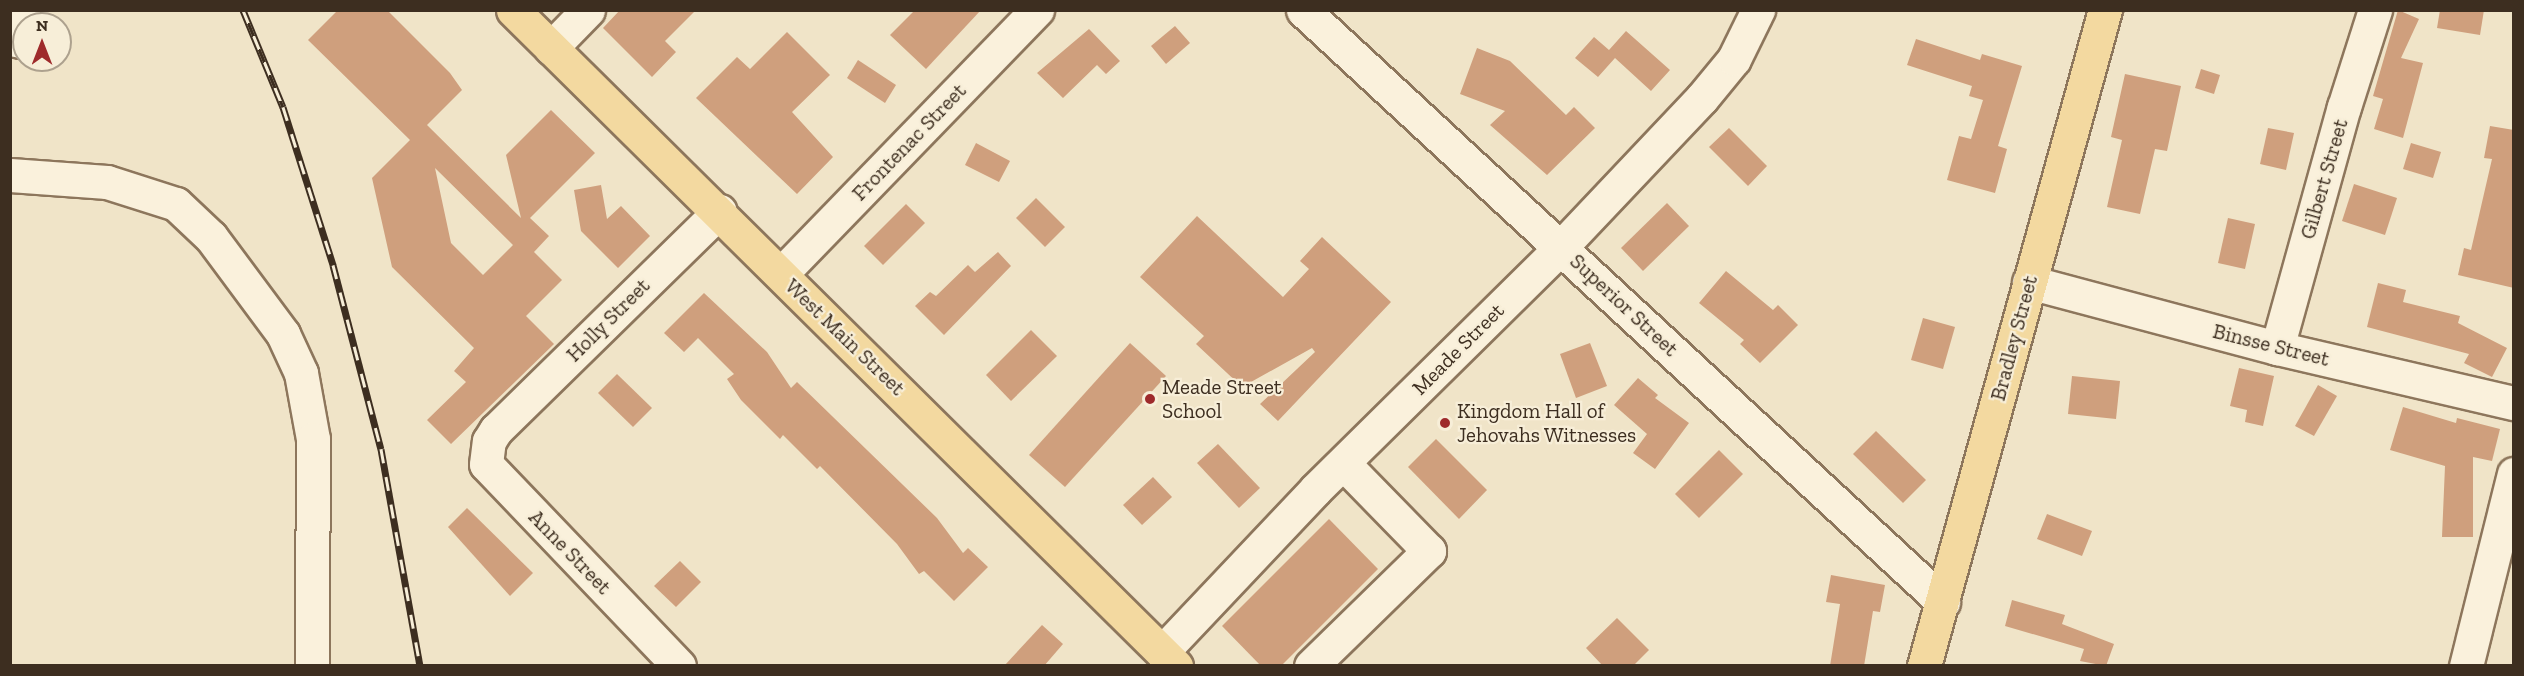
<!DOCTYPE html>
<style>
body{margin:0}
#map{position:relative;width:2524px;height:676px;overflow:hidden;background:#f0e4c8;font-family:"Zilla Slab",serif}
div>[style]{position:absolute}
.building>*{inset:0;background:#cf9f7d}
.roads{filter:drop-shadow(2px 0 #8d765c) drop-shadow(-2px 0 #8d765c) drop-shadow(0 2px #8d765c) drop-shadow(0 -2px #8d765c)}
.minor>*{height:33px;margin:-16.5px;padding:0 16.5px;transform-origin:16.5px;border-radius:16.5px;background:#faf1dc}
.major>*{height:33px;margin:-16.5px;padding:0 16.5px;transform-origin:16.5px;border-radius:16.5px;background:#f3d9a0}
.rail>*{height:7px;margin-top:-3.5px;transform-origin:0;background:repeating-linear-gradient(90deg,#f7eed8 0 14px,#3d2e20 0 28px);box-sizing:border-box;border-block:2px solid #3d2e20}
.dots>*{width:16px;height:16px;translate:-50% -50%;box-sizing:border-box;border:3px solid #f7eed8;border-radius:50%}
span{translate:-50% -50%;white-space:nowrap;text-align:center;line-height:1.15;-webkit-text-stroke:4.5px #f7eed8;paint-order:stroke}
.street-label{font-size:21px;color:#3d2e20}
.poi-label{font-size:21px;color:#3d2e20}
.left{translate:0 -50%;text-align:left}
.frame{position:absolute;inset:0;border:12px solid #3d2e20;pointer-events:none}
.north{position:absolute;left:12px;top:12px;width:60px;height:60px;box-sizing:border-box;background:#f7eed8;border:2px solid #ada18e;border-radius:50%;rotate:0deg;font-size:16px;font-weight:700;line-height:24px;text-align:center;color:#3d2e20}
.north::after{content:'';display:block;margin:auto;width:21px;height:27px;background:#9e2a2b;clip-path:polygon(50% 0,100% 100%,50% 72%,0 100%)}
</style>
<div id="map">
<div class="building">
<i style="clip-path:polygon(evenodd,338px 10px,387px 10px,450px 73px,462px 90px,427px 125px,521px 218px,506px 155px,551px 110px,595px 153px,530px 218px,549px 236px,534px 252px,562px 280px,526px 316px,554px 344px,451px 444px,427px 420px,466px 382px,454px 371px,474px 348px,392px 267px,372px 178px,410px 140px,308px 40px,338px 10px,435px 168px,513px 245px,483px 275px,451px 243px,435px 168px)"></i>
<i style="clip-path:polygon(620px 10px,696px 10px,665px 41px,676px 52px,652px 77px,603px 28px)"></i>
<i style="clip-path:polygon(915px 10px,981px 10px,926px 69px,890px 35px)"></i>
<i style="clip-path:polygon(2398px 10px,2419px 19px,2401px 58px,2423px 63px,2403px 138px,2374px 129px,2383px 99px,2373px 96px)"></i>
<i style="clip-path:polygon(2440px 10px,2484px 10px,2480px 35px,2437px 28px)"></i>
<i style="clip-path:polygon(1175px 26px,1190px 43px,1166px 64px,1151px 46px)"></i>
<i style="clip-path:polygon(1089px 29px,1120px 61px,1106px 74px,1097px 65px,1063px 98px,1037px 73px)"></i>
<i style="clip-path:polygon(1626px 31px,1670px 70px,1651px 91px,1615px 58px,1598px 77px,1575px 58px,1594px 37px,1609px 50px)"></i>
<i style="clip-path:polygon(787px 32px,830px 75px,792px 112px,833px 157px,797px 194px,696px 98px,737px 57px,750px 69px)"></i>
<i style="clip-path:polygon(1916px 39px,1980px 60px,1982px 54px,2022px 66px,1998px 146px,2007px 149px,1995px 193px,1947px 180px,1959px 136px,1971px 139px,1983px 100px,1969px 96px,1972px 86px,1907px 65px)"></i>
<i style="clip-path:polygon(1477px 48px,1510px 61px,1566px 115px,1574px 107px,1595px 128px,1547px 175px,1490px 125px,1505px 111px,1460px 94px)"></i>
<i style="clip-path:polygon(858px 60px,896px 85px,885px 103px,847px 78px)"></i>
<i style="clip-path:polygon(2201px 69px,2220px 75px,2214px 94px,2195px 88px)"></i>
<i style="clip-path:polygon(2125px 74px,2181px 86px,2167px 151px,2155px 149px,2140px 214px,2107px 207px,2122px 140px,2111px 137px)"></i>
<i style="clip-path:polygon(2490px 126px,2514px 130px,2514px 288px,2458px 275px,2464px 248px,2471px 250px,2492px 159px,2484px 158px)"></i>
<i style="clip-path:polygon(1729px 128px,1767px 166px,1748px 186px,1709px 147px)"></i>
<i style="clip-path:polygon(2268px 128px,2294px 133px,2286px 170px,2260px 164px)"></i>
<i style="clip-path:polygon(976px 143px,1010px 161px,999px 182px,965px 165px)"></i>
<i style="clip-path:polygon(2411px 143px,2441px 152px,2433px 178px,2403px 169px)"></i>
<i style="clip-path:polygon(2354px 184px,2397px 198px,2385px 235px,2342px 221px)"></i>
<i style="clip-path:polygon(601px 185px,607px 219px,621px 206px,650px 236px,618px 268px,581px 231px,574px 190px)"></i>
<i style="clip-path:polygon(1036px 198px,1065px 227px,1045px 247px,1016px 218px)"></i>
<i style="clip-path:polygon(1667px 203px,1689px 226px,1643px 271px,1621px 248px)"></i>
<i style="clip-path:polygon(906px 204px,925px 223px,883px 265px,864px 246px)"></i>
<i style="clip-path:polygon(1197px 216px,1283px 297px,1309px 269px,1300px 261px,1322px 237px,1391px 302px,1278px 421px,1260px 404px,1315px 352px,1312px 348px,1242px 387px,1196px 344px,1204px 336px,1140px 277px)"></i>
<i style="clip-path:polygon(2228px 218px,2255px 224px,2245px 269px,2218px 263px)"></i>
<i style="clip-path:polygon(998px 252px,1011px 266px,944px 335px,915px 306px,930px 292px,936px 296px,968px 265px,975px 272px)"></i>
<i style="clip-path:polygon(1726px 271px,1773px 310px,1778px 305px,1798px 325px,1760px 363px,1740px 344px,1744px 340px,1699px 303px)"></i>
<i style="clip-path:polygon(2378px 283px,2406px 290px,2403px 302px,2460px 316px,2458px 323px,2507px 348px,2492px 377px,2464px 363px,2469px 354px,2367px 327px)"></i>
<i style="clip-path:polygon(704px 293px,767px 352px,791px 388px,797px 382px,937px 518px,963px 553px,968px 548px,988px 567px,954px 601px,924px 571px,919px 574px,897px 544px,820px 466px,817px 469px,783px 435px,780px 439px,741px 400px,727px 379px,734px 374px,698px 338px,684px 352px,664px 333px)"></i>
<i style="clip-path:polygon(1923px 318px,1955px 327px,1943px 369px,1911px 360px)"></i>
<i style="clip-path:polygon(1031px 330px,1057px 356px,1011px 401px,986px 375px)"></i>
<i style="clip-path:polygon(1130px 343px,1166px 376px,1065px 487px,1029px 455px)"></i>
<i style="clip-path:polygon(1590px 343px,1607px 386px,1576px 398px,1560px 354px)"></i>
<i style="clip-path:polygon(2239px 368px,2274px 376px,2263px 426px,2245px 422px,2247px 410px,2230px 406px)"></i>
<i style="clip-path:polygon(617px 374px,652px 408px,633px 427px,598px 393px)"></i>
<i style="clip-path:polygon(2072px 376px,2120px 381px,2116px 419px,2068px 414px)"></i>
<i style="clip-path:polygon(1638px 378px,1658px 395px,1655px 398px,1689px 423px,1655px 469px,1633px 453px,1647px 434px,1614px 405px)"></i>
<i style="clip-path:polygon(2318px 385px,2337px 396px,2314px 436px,2295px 426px)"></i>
<i style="clip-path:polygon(2403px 407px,2456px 423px,2457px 418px,2500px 429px,2492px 461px,2473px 457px,2473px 537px,2442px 537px,2445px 466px,2390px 450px)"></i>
<i style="clip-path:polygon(1876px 431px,1926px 480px,1903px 503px,1853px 454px)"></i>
<i style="clip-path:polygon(1436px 439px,1487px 490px,1459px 519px,1408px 467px)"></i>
<i style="clip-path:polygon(1218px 444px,1260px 488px,1239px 508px,1197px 463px)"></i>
<i style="clip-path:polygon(1719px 450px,1743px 474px,1699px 518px,1675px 494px)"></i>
<i style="clip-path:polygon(1153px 477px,1172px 497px,1142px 525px,1123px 505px)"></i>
<i style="clip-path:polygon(467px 508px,533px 573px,510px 596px,448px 527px)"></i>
<i style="clip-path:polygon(2047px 514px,2092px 531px,2082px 556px,2037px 539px)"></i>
<i style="clip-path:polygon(1329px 519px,1378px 569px,1281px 666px,1261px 666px,1222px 626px)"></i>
<i style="clip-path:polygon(680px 561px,701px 582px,676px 607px,654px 586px)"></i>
<i style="clip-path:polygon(1831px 575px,1885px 585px,1880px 612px,1873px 611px,1864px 666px,1830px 666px,1840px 604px,1826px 602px)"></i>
<i style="clip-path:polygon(2012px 600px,2065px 615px,2062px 624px,2114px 644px,2106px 666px,2080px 661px,2084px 649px,2005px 626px)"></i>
<i style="clip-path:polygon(1617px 618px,1649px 650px,1633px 666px,1603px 666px,1586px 648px)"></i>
<i style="clip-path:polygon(1042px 625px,1063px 644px,1044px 666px,1004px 666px)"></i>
</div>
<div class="roads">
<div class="minor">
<i style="left:1303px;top:10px;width:872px;rotate:42.77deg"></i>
<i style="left:10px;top:39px;width:11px;rotate:10deg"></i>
<i style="left:21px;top:41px;width:31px;rotate:-86deg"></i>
<i style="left:551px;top:48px;width:53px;rotate:-45.8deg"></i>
<i style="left:10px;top:175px;width:97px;rotate:4.1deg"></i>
<i style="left:107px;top:182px;width:72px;rotate:17.7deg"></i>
<i style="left:176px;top:204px;width:48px;rotate:43.3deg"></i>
<i style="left:211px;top:237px;width:121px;rotate:53.4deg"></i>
<i style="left:283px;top:334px;width:43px;rotate:65.2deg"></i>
<i style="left:301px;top:373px;width:67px;rotate:79.7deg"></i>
<i style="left:313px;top:439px;width:227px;rotate:90.3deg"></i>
<i style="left:781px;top:274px;width:368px;rotate:-45.9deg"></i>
<i style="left:2029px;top:282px;width:257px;rotate:14.9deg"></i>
<i style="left:2277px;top:348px;width:243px;rotate:13.1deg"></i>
<i style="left:2277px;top:348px;width:250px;rotate:-74.5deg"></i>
<i style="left:2344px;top:107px;width:102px;rotate:-72.3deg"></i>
<i style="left:1162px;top:652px;width:223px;rotate:-46.6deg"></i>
<i style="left:1315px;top:490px;width:346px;rotate:-44.6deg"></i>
<i style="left:1561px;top:247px;width:205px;rotate:-46.6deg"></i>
<i style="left:1702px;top:98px;width:50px;rotate:-50.6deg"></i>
<i style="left:1734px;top:59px;width:55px;rotate:-63.9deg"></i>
<i style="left:679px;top:666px;width:279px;rotate:-133.7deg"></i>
<i style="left:486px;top:464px;width:23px;rotate:-83deg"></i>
<i style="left:489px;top:441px;width:13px;rotate:-58deg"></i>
<i style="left:496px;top:430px;width:313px;rotate:-44.4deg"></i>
<i style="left:1311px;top:666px;width:165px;rotate:-44.3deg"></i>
<i style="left:1429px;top:551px;width:123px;rotate:-134.3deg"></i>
<i style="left:2466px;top:666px;width:198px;rotate:-76deg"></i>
</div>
<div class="major">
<i style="left:513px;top:10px;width:933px;rotate:44.7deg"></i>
<i style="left:1924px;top:666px;width:681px;rotate:-74.58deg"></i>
</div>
</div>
<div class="rail">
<i style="left:243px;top:10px;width:105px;rotate:67.6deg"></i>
<i style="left:283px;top:107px;width:166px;rotate:72.4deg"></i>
<i style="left:333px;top:265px;width:190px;rotate:75.4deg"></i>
<i style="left:381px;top:449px;width:220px;rotate:79.8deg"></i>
</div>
<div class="dots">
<i style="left:1150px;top:399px;background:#9e2a2b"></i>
<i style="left:1445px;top:423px;background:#9e2a2b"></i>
</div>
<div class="street-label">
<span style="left:909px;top:142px;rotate:-46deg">Frontenac Street</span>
<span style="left:2324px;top:179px;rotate:-74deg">Gilbert Street</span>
<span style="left:1624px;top:305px;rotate:43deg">Superior Street</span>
<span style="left:608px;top:320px;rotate:-45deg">Holly Street</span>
<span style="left:845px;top:337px;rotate:44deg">West Main Street</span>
<span style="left:2014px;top:338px;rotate:-75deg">Bradley Street</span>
<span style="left:2271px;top:345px;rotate:14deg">Binsse Street</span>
<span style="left:1458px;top:349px;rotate:-45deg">Meade Street</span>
<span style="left:570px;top:552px;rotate:46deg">Anne Street</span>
</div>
<div class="poi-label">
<span class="left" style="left:1162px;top:399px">Meade Street<br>School</span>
<span class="left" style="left:1457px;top:423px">Kingdom Hall of<br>Jehovahs Witnesses</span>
</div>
<div class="frame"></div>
<div class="north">N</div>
</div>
